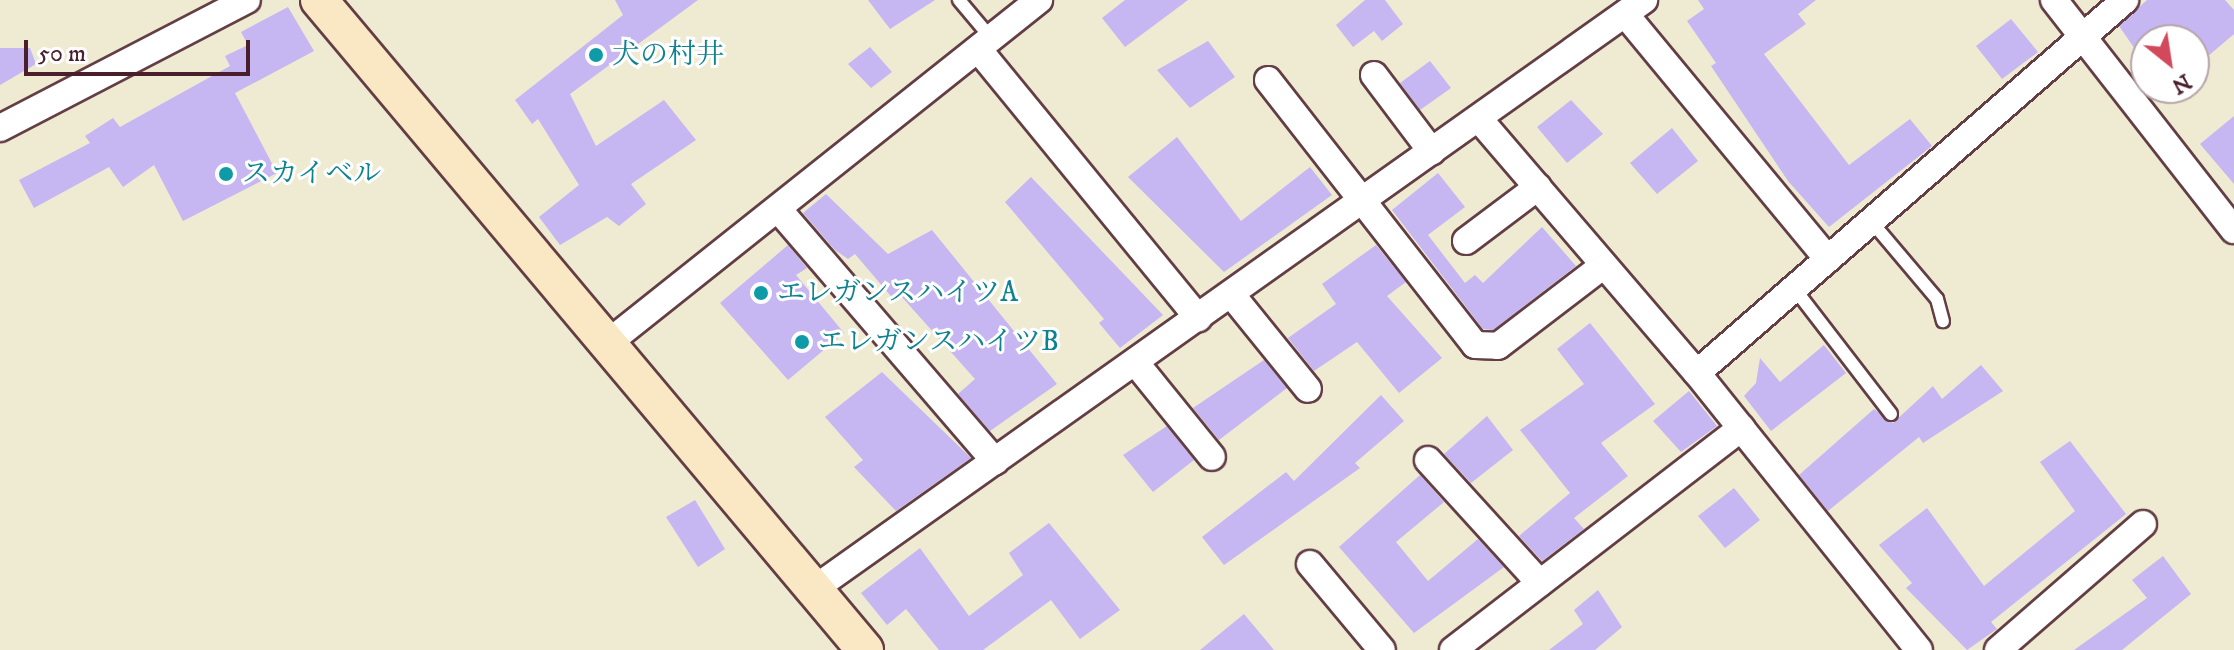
<!DOCTYPE html>
<meta charset="utf-8">
<style>
body{margin:0}
#map{position:relative;width:2234px;height:650px;overflow:hidden;background:#efebd3;font-family:"IM FELL DW Pica","Noto Serif JP",serif}
div>[style]{position:absolute}
.building>*{inset:0;background:#c6b6f1}
.roads{filter:drop-shadow(2px 0 #633e44) drop-shadow(-2px 0 #633e44) drop-shadow(0 2px #633e44) drop-shadow(0 -2px #633e44)}
.lane>*{height:12px;margin:-6px;padding:0 6px;transform-origin:6px;border-radius:6px;background:#fff}
.street>*{height:26px;margin:-13px;padding:0 13px;transform-origin:13px;border-radius:13px;background:#fff}
.secondary>*{height:36px;margin:-18px;padding:0 18px;transform-origin:18px;border-radius:18px;background:#fae7c3}
.dots>*{width:22px;height:22px;translate:-50% -50%;box-sizing:border-box;border:4px solid #fff;border-radius:50%}
span{translate:-50% -50%;white-space:nowrap;text-align:center;line-height:1.15;-webkit-text-stroke:6px #fff;paint-order:stroke}
.culture-label{font-size:28px;color:#0d838f}
.left{translate:0 -50%;text-align:left}
.north{position:absolute;left:2130px;top:24px;width:80px;height:80px;box-sizing:border-box;background:#fff;border:2px solid #b7a5aa;border-radius:50%;rotate:150deg;font-size:22px;font-weight:700;line-height:32px;text-align:center;color:#4a1f2b}
.north::after{content:'';display:block;margin:auto;width:28px;height:36px;background:#d1495b;clip-path:polygon(50% 0,100% 100%,50% 72%,0 100%)}
.scale{position:absolute;left:24px;top:40px;width:226px;height:36px;box-sizing:border-box;border:4px solid #4a1f2b;border-top:0;padding-left:10px;font-size:24px;line-height:28px;white-space:nowrap;color:#4a1f2b;-webkit-text-stroke:6px #fff;paint-order:stroke}
</style>
<div id="map">
<div class="building">
<i style="clip-path:polygon(615px 0,698px 0,570px 94px,596px 146px,664px 100px,696px 140px,631px 184px,646px 204px,619px 226px,607px 217px,560px 245px,539px 217px,579px 185px,538px 119px,532px 124px,515px 100px,623px 15px)"></i>
<i style="clip-path:polygon(868px 0,935px 0,890px 29px)"></i>
<i style="clip-path:polygon(1125px 0,1188px 0,1125px 47px,1102px 18px)"></i>
<i style="clip-path:polygon(1365px 0,1385px 0,1403px 24px,1382px 41px,1374px 31px,1353px 47px,1336px 25px)"></i>
<i style="clip-path:polygon(1698px 0,1816px 0,1798px 14px,1806px 24px,1764px 54px,1849px 165px,1910px 119px,1932px 146px,1829px 227px,1788px 181px,1711px 66px,1716px 63px,1687px 21px,1704px 9px)"></i>
<i style="clip-path:polygon(2147px 0,2225px 0,2234px 10px,2234px 34px,2194px 68px,2194px 40px,2146px 40px,2146px 65px,2119px 26px)"></i>
<i style="clip-path:polygon(288px 7px,314px 51px,235px 93px,277px 173px,183px 221px,154px 165px,123px 187px,109px 167px,34px 208px,19px 180px,90px 143px,85px 136px,113px 118px,120px 127px,230px 66px,225px 56px,248px 45px,241px 32px)"></i>
<i style="clip-path:polygon(2011px 19px,2038px 52px,2002px 79px,1976px 46px)"></i>
<i style="clip-path:polygon(1208px 41px,1235px 77px,1190px 108px,1157px 70px)"></i>
<i style="clip-path:polygon(870px 47px,892px 72px,871px 88px,848px 64px)"></i>
<i style="clip-path:polygon(0 48px,30px 48px,36px 64px,0 85px)"></i>
<i style="clip-path:polygon(1430px 61px,1451px 88px,1420px 110px,1400px 83px)"></i>
<i style="clip-path:polygon(1571px 100px,1603px 134px,1567px 163px,1537px 127px)"></i>
<i style="clip-path:polygon(2234px 116px,2234px 184px,2200px 144px)"></i>
<i style="clip-path:polygon(1672px 128px,1698px 161px,1657px 194px,1630px 163px)"></i>
<i style="clip-path:polygon(1177px 137px,1241px 221px,1310px 167px,1332px 195px,1224px 272px,1128px 177px)"></i>
<i style="clip-path:polygon(1438px 173px,1465px 207px,1428px 235px,1465px 283px,1475px 275px,1483px 283px,1542px 227px,1576px 266px,1493px 330px,1483px 329px,1392px 210px)"></i>
<i style="clip-path:polygon(1031px 177px,1163px 315px,1120px 348px,1099px 323px,1104px 319px,1005px 202px)"></i>
<i style="clip-path:polygon(826px 194px,888px 254px,932px 230px,1057px 384px,990px 431px,958px 394px,975px 379px,901px 296px,895px 301px,855px 254px,848px 259px,835px 250px,803px 213px)"></i>
<i style="clip-path:polygon(788px 245px,807px 268px,796px 275px,844px 333px,788px 380px,720px 303px)"></i>
<i style="clip-path:polygon(1376px 245px,1406px 282px,1387px 296px,1442px 358px,1399px 393px,1357px 342px,1314px 371px,1288px 338px,1336px 304px,1322px 284px)"></i>
<i style="clip-path:polygon(1590px 323px,1655px 404px,1601px 443px,1628px 476px,1574px 518px,1584px 529px,1542px 561px,1519px 536px,1570px 493px,1520px 430px,1584px 384px,1557px 349px)"></i>
<i style="clip-path:polygon(1824px 345px,1846px 373px,1771px 431px,1744px 396px,1756px 383px,1760px 358px,1780px 382px)"></i>
<i style="clip-path:polygon(1264px 360px,1287px 388px,1219px 440px,1193px 408px)"></i>
<i style="clip-path:polygon(1981px 365px,2003px 391px,1923px 443px,1919px 437px,1828px 511px,1799px 475px,1874px 409px,1893px 423px,1933px 386px,1942px 399px)"></i>
<i style="clip-path:polygon(882px 372px,971px 458px,896px 511px,854px 467px,863px 460px,825px 417px)"></i>
<i style="clip-path:polygon(1689px 391px,1717px 426px,1681px 452px,1653px 421px)"></i>
<i style="clip-path:polygon(1381px 395px,1404px 421px,1355px 463px,1360px 468px,1224px 565px,1202px 537px,1286px 472px,1294px 481px)"></i>
<i style="clip-path:polygon(1487px 416px,1513px 450px,1471px 483px,1444px 454px)"></i>
<i style="clip-path:polygon(1167px 426px,1194px 460px,1153px 492px,1123px 455px)"></i>
<i style="clip-path:polygon(2070px 441px,2126px 514px,1991px 622px,1997px 629px,1967px 650px,1906px 588px,1912px 583px,1879px 545px,1927px 508px,1984px 586px,2075px 511px,2040px 462px)"></i>
<i style="clip-path:polygon(1420px 475px,1444px 502px,1396px 542px,1428px 581px,1478px 539px,1504px 567px,1414px 633px,1339px 547px)"></i>
<i style="clip-path:polygon(1734px 488px,1760px 520px,1725px 548px,1698px 516px)"></i>
<i style="clip-path:polygon(695px 500px,725px 549px,698px 567px,666px 517px)"></i>
<i style="clip-path:polygon(1049px 523px,1120px 610px,1080px 639px,1051px 600px,983px 650px,939px 650px,906px 609px,887px 625px,861px 593px,920px 548px,969px 616px,1023px 575px,1009px 553px)"></i>
<i style="clip-path:polygon(2163px 556px,2191px 594px,2122px 650px,2074px 650px,2147px 598px,2132px 580px)"></i>
<i style="clip-path:polygon(1598px 590px,1622px 627px,1595px 650px,1549px 650px,1583px 624px,1574px 610px)"></i>
<i style="clip-path:polygon(1244px 614px,1274px 650px,1200px 650px)"></i>
</div>
<div class="roads">
<div class="lane">
<i style="left:959px;top:0;width:50px;rotate:49.9deg"></i>
<i style="left:1871px;top:221px;width:102px;rotate:49.8deg"></i>
<i style="left:1937px;top:299px;width:23px;rotate:75deg"></i>
<i style="left:1794px;top:288px;width:159px;rotate:52.4deg"></i>
</div>
<div class="street">
<i style="left:2054px;top:0;width:292px;rotate:52deg"></i>
<i style="left:1625px;top:14px;width:318px;rotate:50.4deg"></i>
<i style="left:978px;top:49px;width:348px;rotate:50.7deg"></i>
<i style="left:1374px;top:75px;width:96px;rotate:53deg"></i>
<i style="left:1268px;top:80px;width:336px;rotate:52deg"></i>
<i style="left:1475px;top:345px;width:23px;rotate:2deg"></i>
<i style="left:1498px;top:346px;width:133px;rotate:-37.4deg"></i>
<i style="left:1479px;top:119px;width:335px;rotate:49.4deg"></i>
<i style="left:1697px;top:373px;width:355px;rotate:51.3deg"></i>
<i style="left:0;top:128px;width:278px;rotate:-27.4deg"></i>
<i style="left:778px;top:209px;width:333px;rotate:49.3deg"></i>
<i style="left:1466px;top:241px;width:90px;rotate:-36.9deg"></i>
<i style="left:1231px;top:294px;width:122px;rotate:51deg"></i>
<i style="left:608px;top:343px;width:551px;rotate:-38.51deg"></i>
<i style="left:1135px;top:362px;width:122px;rotate:51deg"></i>
<i style="left:1697px;top:373px;width:568px;rotate:-41.07deg"></i>
<i style="left:1428px;top:460px;width:166px;rotate:47.7deg"></i>
<i style="left:1310px;top:564px;width:112px;rotate:50.1deg"></i>
<i style="left:814px;top:589px;width:1018px;rotate:-35.36deg"></i>
<i style="left:1453px;top:650px;width:364px;rotate:-37.6deg"></i>
<i style="left:1998px;top:650px;width:192px;rotate:-41deg"></i>
</div>
<div class="secondary">
<i style="left:319px;top:0;width:849px;rotate:49.97deg"></i>
</div>
</div>
<div class="dots">
<i style="left:596px;top:55px;background:#0f9aa8"></i>
<i style="left:226px;top:174px;background:#0f9aa8"></i>
<i style="left:761px;top:293px;background:#0f9aa8"></i>
<i style="left:802px;top:342px;background:#0f9aa8"></i>
</div>
<div class="culture-label">
<span class="left" style="left:612px;top:55px">犬の村井</span>
<span class="left" style="left:242px;top:174px">スカイベル</span>
<span class="left" style="left:777px;top:293px">エレガンスハイツA</span>
<span class="left" style="left:818px;top:342px">エレガンスハイツB</span>
</div>
<div class="north">N</div>
<div class="scale">50 m</div>
</div>
